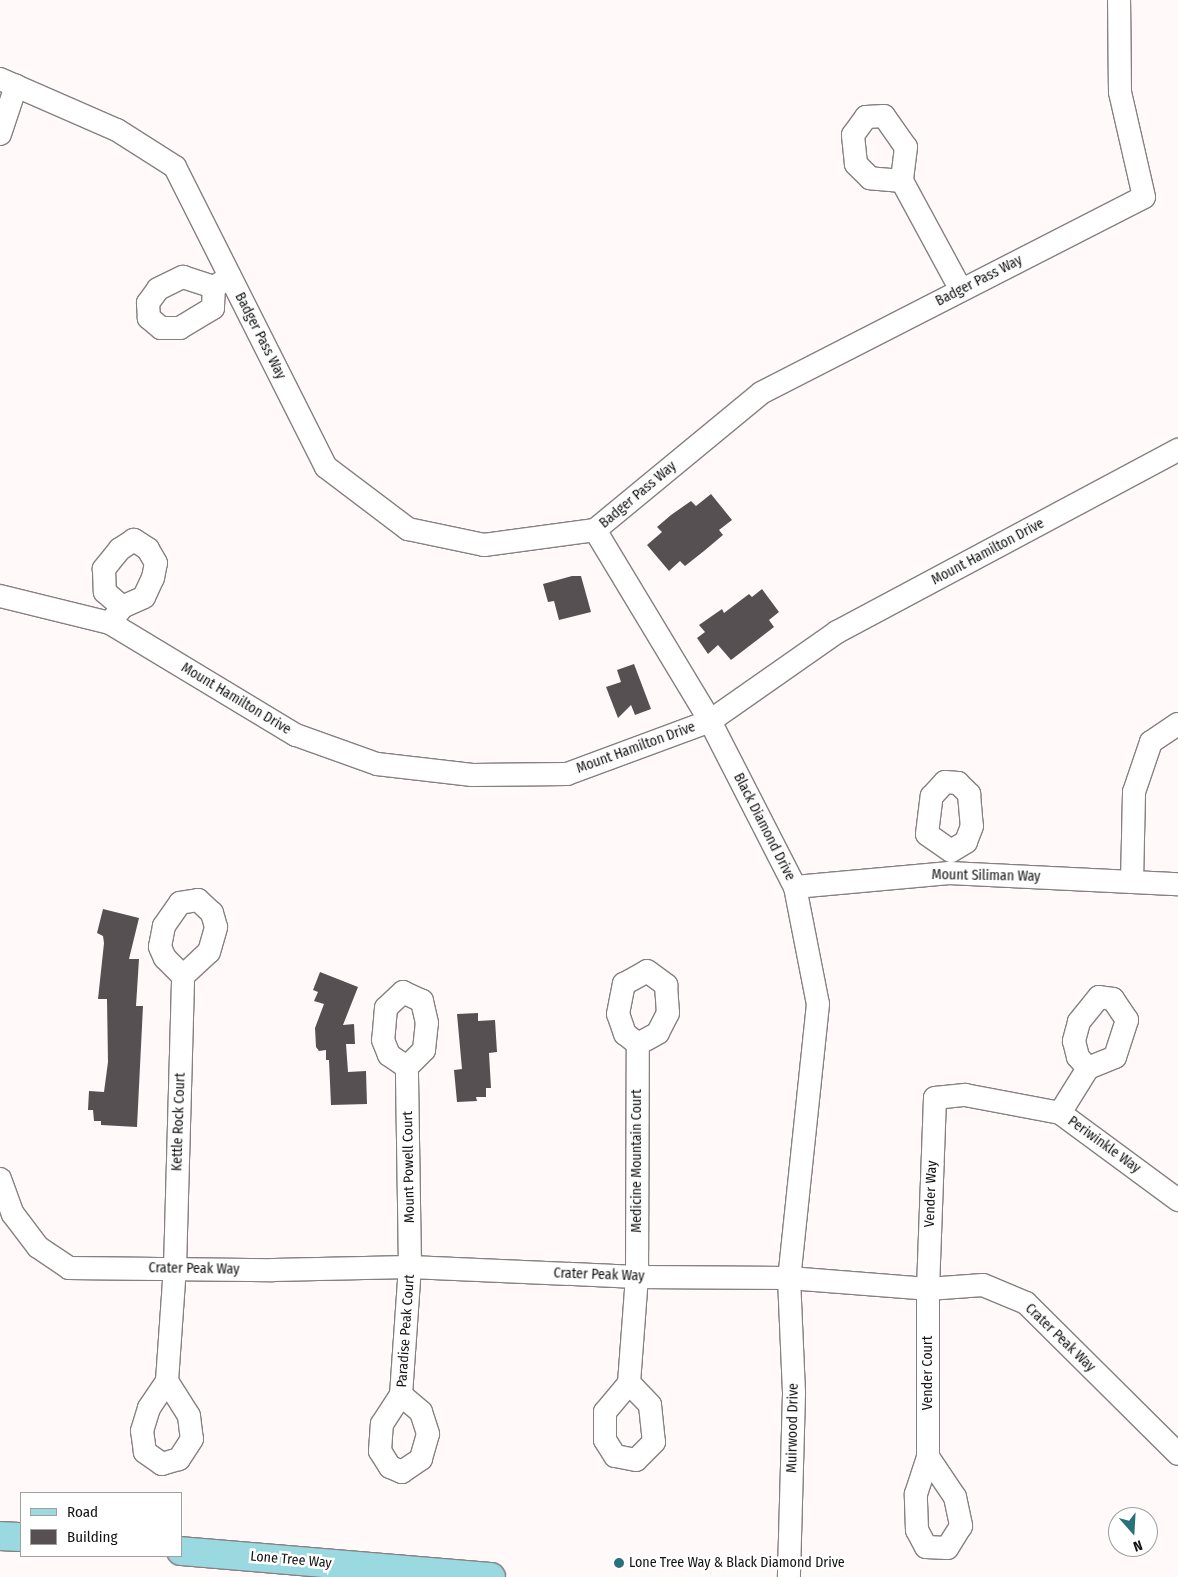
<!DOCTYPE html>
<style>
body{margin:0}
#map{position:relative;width:1178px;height:1577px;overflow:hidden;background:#fff9fa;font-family:"Fira Sans Condensed",sans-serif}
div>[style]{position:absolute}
.building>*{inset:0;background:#575052}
.roads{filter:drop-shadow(1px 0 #878082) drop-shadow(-1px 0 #878082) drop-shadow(0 1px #878082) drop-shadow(0 -1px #878082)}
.minor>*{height:22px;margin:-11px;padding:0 11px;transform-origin:11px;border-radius:11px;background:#fff}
.major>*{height:28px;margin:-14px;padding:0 14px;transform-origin:14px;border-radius:14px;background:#9ad9df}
.dots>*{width:14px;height:14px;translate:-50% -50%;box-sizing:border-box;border:2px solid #fff;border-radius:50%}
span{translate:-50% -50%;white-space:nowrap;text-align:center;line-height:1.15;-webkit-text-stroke:5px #fff;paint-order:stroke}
.street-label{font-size:14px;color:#131111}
.poi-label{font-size:14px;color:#131111}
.left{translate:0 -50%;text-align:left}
.legend{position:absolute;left:20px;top:1492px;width:162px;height:65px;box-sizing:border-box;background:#fff;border:1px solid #a1a0a0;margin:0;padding:6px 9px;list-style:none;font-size:15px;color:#131111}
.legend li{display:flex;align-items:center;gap:10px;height:25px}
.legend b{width:25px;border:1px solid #a1a0a0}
.north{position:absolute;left:1108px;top:1507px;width:50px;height:50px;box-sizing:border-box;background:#fff;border:1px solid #a1a0a0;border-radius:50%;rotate:161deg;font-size:14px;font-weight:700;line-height:20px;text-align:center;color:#131111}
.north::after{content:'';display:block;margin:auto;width:18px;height:22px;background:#29727a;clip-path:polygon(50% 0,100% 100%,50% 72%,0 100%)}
</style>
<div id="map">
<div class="building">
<i style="clip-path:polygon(711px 494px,732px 520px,719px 530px,723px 535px,704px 551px,685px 566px,680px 561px,669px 571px,647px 545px,662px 532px,657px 527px,671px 515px,691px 501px,696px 506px)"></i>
<i style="clip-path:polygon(572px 576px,581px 576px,591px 612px,559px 620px,554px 601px,548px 602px,543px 584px)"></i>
<i style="clip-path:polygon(762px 589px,779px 612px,769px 620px,774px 627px,731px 660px,718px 645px,708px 654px,697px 638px,705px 632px,699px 625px,722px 609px,724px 613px,749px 594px,752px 597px)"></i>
<i style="clip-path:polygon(634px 664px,651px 709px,635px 715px,631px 705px,618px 718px,606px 687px,621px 682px,617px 670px)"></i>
<i style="clip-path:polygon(103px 909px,139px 918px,129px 959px,139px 959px,136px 1006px,143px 1006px,137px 1127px,101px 1125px,101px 1121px,94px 1121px,93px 1110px,88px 1110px,89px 1091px,104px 1092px,108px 1062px,107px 999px,98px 999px,104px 943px,103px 936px,97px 933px)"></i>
<i style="clip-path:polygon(320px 972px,358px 987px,343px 1025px,354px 1024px,355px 1044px,346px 1044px,348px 1072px,366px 1071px,367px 1104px,331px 1105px,329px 1060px,326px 1060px,326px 1050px,319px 1051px,316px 1047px,315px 1028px,324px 1004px,314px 1001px,318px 992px,313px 990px)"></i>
<i style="clip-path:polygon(478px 1013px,478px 1021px,495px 1020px,497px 1052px,489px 1053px,491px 1088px,486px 1088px,486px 1097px,476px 1097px,477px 1101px,457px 1102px,454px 1070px,462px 1069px,457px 1014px)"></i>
</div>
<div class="roads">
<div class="minor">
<i style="left:0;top:79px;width:128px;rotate:23.6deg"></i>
<i style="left:117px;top:130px;width:69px;rotate:32.5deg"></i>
<i style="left:175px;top:167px;width:336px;rotate:63.3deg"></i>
<i style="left:326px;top:467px;width:103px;rotate:37.1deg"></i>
<i style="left:408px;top:529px;width:78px;rotate:11.9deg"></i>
<i style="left:484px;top:545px;width:112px;rotate:-7.7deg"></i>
<i style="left:595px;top:530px;width:215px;rotate:-39.5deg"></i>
<i style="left:761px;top:393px;width:430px;rotate:-27.1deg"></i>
<i style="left:1144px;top:197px;width:108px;rotate:-102.9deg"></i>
<i style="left:1120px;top:92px;width:92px;rotate:-90.6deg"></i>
<i style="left:0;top:134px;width:51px;rotate:-71.6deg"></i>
<i style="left:902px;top:181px;width:32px;rotate:-175deg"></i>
<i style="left:870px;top:178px;width:20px;rotate:-135deg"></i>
<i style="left:856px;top:164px;width:29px;rotate:-96deg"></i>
<i style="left:853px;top:135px;width:22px;rotate:-54deg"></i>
<i style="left:866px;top:117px;width:18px;rotate:-3deg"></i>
<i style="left:884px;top:116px;width:38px;rotate:55deg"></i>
<i style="left:906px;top:147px;width:34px;rotate:97deg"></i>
<i style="left:902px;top:181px;width:124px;rotate:61.6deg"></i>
<i style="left:214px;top:287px;width:21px;rotate:93deg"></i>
<i style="left:213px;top:308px;width:39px;rotate:149deg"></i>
<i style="left:180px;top:328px;width:19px;rotate:180deg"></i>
<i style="left:161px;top:328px;width:16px;rotate:-140deg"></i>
<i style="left:149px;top:318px;width:15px;rotate:-94deg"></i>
<i style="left:148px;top:303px;width:17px;rotate:-54deg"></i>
<i style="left:158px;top:289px;width:28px;rotate:-26deg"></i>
<i style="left:183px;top:277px;width:33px;rotate:18deg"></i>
<i style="left:214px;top:287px;width:19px;rotate:-32deg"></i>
<i style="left:595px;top:530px;width:223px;rotate:58.9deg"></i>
<i style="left:710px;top:721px;width:186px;rotate:62.9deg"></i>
<i style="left:795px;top:887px;width:119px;rotate:78.9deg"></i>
<i style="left:818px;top:1004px;width:276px;rotate:96deg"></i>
<i style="left:789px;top:1278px;width:116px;rotate:87.5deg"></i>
<i style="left:794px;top:1394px;width:183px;rotate:91.6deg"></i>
<i style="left:0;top:596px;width:113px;rotate:13.8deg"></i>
<i style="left:110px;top:623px;width:217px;rotate:31.1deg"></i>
<i style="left:296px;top:735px;width:86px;rotate:19.7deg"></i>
<i style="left:377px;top:764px;width:96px;rotate:6.6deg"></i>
<i style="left:472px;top:775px;width:95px;rotate:-0.6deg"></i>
<i style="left:567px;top:774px;width:153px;rotate:-20.3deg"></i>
<i style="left:710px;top:721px;width:155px;rotate:-35deg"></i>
<i style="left:837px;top:632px;width:387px;rotate:-28.1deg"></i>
<i style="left:110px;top:623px;width:20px;rotate:-53deg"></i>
<i style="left:122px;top:607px;width:24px;rotate:-24deg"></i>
<i style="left:144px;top:597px;width:21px;rotate:-65deg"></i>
<i style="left:153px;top:578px;width:15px;rotate:-79deg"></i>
<i style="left:156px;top:563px;width:16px;rotate:-120deg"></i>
<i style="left:148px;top:549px;width:17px;rotate:-147deg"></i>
<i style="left:134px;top:540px;width:17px;rotate:147deg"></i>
<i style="left:120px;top:549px;width:26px;rotate:129deg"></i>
<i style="left:104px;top:569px;width:23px;rotate:88deg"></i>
<i style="left:105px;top:592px;width:23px;rotate:41deg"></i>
<i style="left:945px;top:782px;width:13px;rotate:4deg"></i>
<i style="left:958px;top:783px;width:16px;rotate:45deg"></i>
<i style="left:969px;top:794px;width:32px;rotate:85deg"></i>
<i style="left:972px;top:826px;width:17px;rotate:111deg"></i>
<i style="left:966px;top:842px;width:17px;rotate:149deg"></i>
<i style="left:951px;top:851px;width:29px;rotate:-145deg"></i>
<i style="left:927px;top:834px;width:38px;rotate:-83deg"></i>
<i style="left:932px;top:796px;width:19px;rotate:-47deg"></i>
<i style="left:1132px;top:882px;width:90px;rotate:-88.7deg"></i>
<i style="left:1134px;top:792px;width:53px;rotate:-71.2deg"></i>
<i style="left:1151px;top:742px;width:32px;rotate:-34deg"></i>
<i style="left:795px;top:887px;width:155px;rotate:-5.2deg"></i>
<i style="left:949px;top:873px;width:229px;rotate:2.8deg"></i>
<i style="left:647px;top:971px;width:24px;rotate:36deg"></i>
<i style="left:666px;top:985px;width:28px;rotate:86deg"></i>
<i style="left:668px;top:1013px;width:22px;rotate:117deg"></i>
<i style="left:658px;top:1033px;width:23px;rotate:151deg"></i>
<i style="left:638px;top:1044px;width:16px;rotate:-142deg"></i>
<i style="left:625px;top:1034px;width:21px;rotate:-109deg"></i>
<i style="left:618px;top:1014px;width:31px;rotate:-79deg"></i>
<i style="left:624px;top:984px;width:26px;rotate:-29deg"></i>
<i style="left:1060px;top:1113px;width:53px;rotate:-58.1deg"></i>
<i style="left:1088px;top:1068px;width:29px;rotate:-22deg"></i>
<i style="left:1115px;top:1057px;width:39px;rotate:-72deg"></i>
<i style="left:1127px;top:1020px;width:25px;rotate:-124deg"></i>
<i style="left:1113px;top:999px;width:14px;rotate:-172deg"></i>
<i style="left:1099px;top:997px;width:32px;rotate:129deg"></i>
<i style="left:1079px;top:1022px;width:20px;rotate:105deg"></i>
<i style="left:1074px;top:1041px;width:16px;rotate:76deg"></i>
<i style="left:1078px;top:1057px;width:15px;rotate:48deg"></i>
<i style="left:0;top:1179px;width:37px;rotate:70deg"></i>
<i style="left:13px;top:1214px;width:41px;rotate:52.9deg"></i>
<i style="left:38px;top:1247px;width:37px;rotate:34deg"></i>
<i style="left:69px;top:1268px;width:204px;rotate:0.6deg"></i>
<i style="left:273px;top:1270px;width:137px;rotate:-1.3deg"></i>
<i style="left:410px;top:1267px;width:227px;rotate:2.5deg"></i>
<i style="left:637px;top:1277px;width:152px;rotate:0.4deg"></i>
<i style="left:789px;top:1278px;width:139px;rotate:4.5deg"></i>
<i style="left:928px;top:1289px;width:55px;rotate:-4.2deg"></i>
<i style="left:983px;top:1285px;width:47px;rotate:22.7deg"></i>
<i style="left:1026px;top:1303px;width:214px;rotate:44.8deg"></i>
<i style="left:167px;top:1381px;width:41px;rotate:57.8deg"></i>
<i style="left:189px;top:1416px;width:23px;rotate:83deg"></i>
<i style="left:192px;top:1439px;width:24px;rotate:123deg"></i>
<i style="left:179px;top:1459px;width:18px;rotate:164deg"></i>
<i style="left:162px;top:1464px;width:21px;rotate:-145deg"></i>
<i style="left:145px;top:1452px;width:21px;rotate:-98deg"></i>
<i style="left:142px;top:1431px;width:24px;rotate:-73deg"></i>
<i style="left:149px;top:1408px;width:32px;rotate:-56deg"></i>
<i style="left:167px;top:1381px;width:113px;rotate:-86deg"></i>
<i style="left:175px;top:1268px;width:292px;rotate:-88.4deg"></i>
<i style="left:183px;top:976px;width:35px;rotate:-43deg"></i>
<i style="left:209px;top:952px;width:26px;rotate:-74deg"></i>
<i style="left:216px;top:927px;width:15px;rotate:-106deg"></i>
<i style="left:212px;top:913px;width:19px;rotate:-137deg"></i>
<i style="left:198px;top:900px;width:18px;rotate:171deg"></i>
<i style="left:180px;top:903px;width:28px;rotate:125deg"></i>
<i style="left:164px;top:926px;width:21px;rotate:101deg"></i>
<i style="left:160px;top:947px;width:12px;rotate:66deg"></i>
<i style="left:165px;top:958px;width:25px;rotate:45deg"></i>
<i style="left:629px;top:1383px;width:30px;rotate:46deg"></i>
<i style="left:650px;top:1405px;width:37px;rotate:84deg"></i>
<i style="left:654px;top:1442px;width:25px;rotate:135deg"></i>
<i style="left:636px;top:1460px;width:21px;rotate:-169deg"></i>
<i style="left:615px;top:1456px;width:19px;rotate:-122deg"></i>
<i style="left:605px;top:1440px;width:28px;rotate:-90deg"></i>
<i style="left:605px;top:1412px;width:38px;rotate:-50deg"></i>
<i style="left:629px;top:1383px;width:106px;rotate:-85.7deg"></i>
<i style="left:637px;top:1277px;width:233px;rotate:-89.8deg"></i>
<i style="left:401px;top:1395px;width:26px;rotate:40deg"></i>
<i style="left:421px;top:1412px;width:23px;rotate:72deg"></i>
<i style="left:428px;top:1434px;width:26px;rotate:106deg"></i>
<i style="left:421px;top:1459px;width:23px;rotate:146deg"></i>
<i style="left:402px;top:1472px;width:13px;rotate:-157deg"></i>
<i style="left:390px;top:1467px;width:19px;rotate:-122deg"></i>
<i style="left:380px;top:1451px;width:27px;rotate:-86deg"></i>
<i style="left:382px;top:1424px;width:35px;rotate:-57deg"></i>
<i style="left:401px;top:1395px;width:128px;rotate:-86deg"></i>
<i style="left:410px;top:1267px;width:200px;rotate:-90.9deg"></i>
<i style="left:407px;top:1067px;width:24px;rotate:-45deg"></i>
<i style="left:424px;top:1050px;width:27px;rotate:-84deg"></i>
<i style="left:427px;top:1023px;width:23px;rotate:-103deg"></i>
<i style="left:422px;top:1001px;width:21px;rotate:-155deg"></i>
<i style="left:403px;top:992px;width:23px;rotate:137deg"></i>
<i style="left:386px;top:1008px;width:32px;rotate:95deg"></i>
<i style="left:383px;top:1040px;width:16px;rotate:68deg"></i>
<i style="left:389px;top:1055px;width:22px;rotate:34deg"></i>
<i style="left:928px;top:1457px;width:48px;rotate:56deg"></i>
<i style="left:955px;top:1497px;width:30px;rotate:78deg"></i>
<i style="left:961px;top:1526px;width:26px;rotate:122deg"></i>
<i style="left:947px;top:1548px;width:21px;rotate:-177deg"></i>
<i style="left:926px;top:1547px;width:19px;rotate:-118deg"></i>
<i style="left:917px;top:1530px;width:36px;rotate:-92deg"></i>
<i style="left:916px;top:1494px;width:39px;rotate:-72deg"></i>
<i style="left:928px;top:1457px;width:168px;rotate:-90deg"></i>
<i style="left:928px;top:1289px;width:191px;rotate:-87.9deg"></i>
<i style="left:935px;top:1098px;width:30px;rotate:-6deg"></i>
<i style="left:965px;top:1095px;width:97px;rotate:10.7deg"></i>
<i style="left:1060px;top:1113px;width:147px;rotate:36.4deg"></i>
</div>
<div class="major">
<i style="left:0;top:1536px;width:21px;rotate:3deg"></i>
<i style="left:181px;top:1551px;width:311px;rotate:4.8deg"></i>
</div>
</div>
<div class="dots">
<i style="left:619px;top:1563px;background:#29727a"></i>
</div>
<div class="street-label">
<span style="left:979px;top:281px;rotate:-27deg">Badger Pass Way</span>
<span style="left:260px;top:336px;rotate:63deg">Badger Pass Way</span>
<span style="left:638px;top:495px;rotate:-40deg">Badger Pass Way</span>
<span style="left:988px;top:552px;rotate:-28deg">Mount Hamilton Drive</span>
<span style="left:236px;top:699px;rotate:31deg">Mount Hamilton Drive</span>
<span style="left:636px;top:748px;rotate:-20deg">Mount Hamilton Drive</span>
<span style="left:764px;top:827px;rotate:63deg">Black Diamond Drive</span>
<span style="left:986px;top:876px;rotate:1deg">Mount Siliman Way</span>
<span style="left:179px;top:1122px;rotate:-88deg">Kettle Rock Court</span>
<span style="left:1104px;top:1145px;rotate:36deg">Periwinkle Way</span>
<span style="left:637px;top:1161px;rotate:-90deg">Medicine Mountain Court</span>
<span style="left:409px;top:1167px;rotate:-91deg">Mount Powell Court</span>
<span style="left:931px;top:1194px;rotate:-88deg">Vender Way</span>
<span style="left:194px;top:1269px;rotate:1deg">Crater Peak Way</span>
<span style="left:599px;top:1275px;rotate:2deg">Crater Peak Way</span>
<span style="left:406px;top:1331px;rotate:-86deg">Paradise Peak Court</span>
<span style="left:1060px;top:1338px;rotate:44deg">Crater Peak Way</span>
<span style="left:928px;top:1373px;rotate:-90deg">Vender Court</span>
<span style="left:793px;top:1428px;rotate:-89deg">Muirwood Drive</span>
<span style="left:291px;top:1560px;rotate:5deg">Lone Tree Way</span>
</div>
<div class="poi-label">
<span class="left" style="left:629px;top:1563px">Lone Tree Way &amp; Black Diamond Drive</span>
</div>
<ul class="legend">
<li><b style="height:6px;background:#9ad9df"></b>Road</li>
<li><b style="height:14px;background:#575052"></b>Building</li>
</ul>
<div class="north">N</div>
</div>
